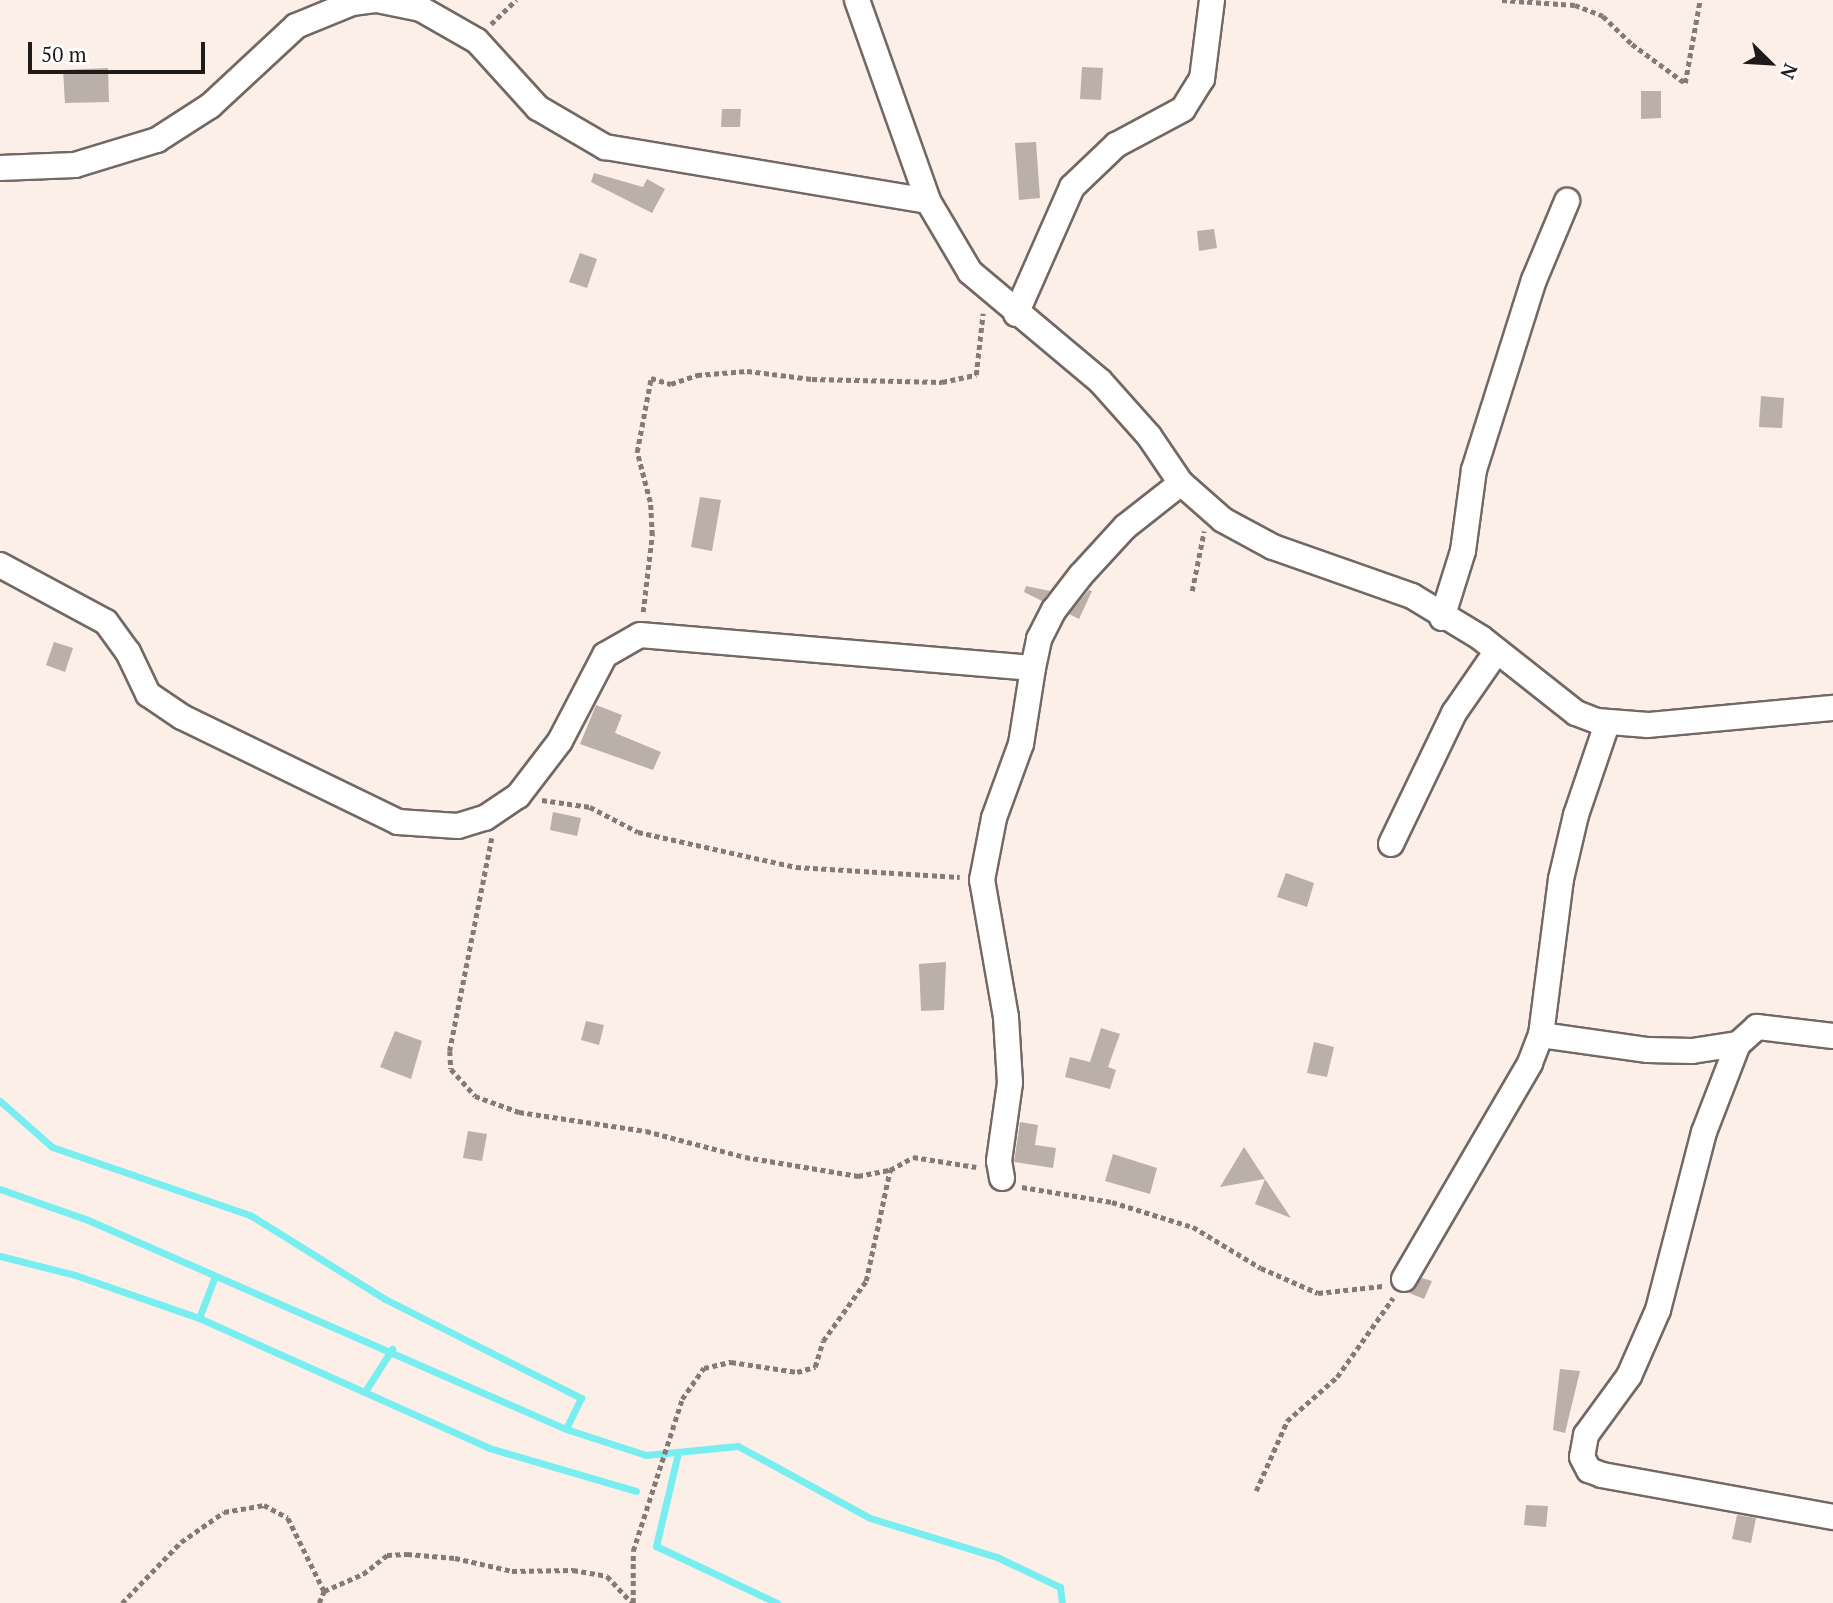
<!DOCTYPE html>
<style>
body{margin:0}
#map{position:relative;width:1833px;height:1603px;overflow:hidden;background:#fcefe8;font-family:"PT Serif",serif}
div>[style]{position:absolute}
.stream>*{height:7px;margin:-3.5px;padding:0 3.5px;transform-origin:3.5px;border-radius:3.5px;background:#79eef0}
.building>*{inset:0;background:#bbafa9}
.path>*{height:4.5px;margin-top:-2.25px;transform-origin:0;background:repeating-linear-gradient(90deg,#847b77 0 5px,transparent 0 8.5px)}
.roads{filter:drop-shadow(2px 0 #736863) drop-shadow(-2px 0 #736863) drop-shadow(0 2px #736863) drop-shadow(0 -2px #736863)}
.street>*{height:24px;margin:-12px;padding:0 12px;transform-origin:12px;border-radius:12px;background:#fff}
span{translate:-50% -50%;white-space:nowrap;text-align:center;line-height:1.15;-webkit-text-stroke:7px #fff;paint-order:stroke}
.north{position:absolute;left:1735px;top:28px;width:70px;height:70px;-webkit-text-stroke:5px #fff;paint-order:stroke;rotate:114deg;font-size:19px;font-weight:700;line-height:28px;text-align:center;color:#201b19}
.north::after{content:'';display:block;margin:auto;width:24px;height:32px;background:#201b19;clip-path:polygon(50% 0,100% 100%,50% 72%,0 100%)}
.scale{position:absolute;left:28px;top:42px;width:177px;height:32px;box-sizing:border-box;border:4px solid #201b19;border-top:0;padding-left:9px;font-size:21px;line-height:24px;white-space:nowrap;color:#201b19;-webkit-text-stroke:5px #fff;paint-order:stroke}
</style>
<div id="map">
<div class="stream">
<i style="left:0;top:1101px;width:69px;rotate:41.5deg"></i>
<i style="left:52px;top:1147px;width:209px;rotate:19deg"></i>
<i style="left:250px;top:1215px;width:159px;rotate:31.9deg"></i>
<i style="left:385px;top:1299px;width:220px;rotate:26.8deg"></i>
<i style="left:581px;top:1398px;width:34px;rotate:116deg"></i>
<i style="left:0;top:1189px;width:93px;rotate:19.4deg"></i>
<i style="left:88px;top:1220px;width:522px;rotate:23.62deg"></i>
<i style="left:566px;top:1429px;width:84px;rotate:18deg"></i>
<i style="left:646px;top:1455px;width:92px;rotate:-5.6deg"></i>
<i style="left:738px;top:1446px;width:150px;rotate:28.6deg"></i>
<i style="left:870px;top:1518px;width:133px;rotate:17.1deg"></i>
<i style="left:997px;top:1557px;width:70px;rotate:25.5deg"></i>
<i style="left:1060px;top:1587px;width:16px;rotate:83deg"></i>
<i style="left:0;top:1256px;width:77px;rotate:14.2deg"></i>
<i style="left:75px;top:1275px;width:131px;rotate:19.1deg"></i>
<i style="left:199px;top:1318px;width:318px;rotate:24.1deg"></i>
<i style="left:489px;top:1448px;width:153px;rotate:16.3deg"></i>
<i style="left:199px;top:1318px;width:45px;rotate:-69.1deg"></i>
<i style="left:366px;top:1390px;width:49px;rotate:-57.6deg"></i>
<i style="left:678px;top:1453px;width:96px;rotate:103.3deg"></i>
<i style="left:656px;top:1546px;width:134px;rotate:25.2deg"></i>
</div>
<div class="building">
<i style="clip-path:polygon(1082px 67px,1103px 68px,1101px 100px,1080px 99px)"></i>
<i style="clip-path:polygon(108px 68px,109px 102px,65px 103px,63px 70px)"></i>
<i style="clip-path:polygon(1641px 91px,1661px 91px,1661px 118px,1641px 119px)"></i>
<i style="clip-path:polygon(722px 109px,741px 109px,740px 127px,721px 127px)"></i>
<i style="clip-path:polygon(1036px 142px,1040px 198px,1019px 200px,1015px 143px)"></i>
<i style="clip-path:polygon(594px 173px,643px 187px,647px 179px,665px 189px,652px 213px,591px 182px)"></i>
<i style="clip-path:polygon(1214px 229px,1217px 248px,1199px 251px,1197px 231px)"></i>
<i style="clip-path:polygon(580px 253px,597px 259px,587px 288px,569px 282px)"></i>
<i style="clip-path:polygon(1761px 396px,1784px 398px,1782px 428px,1759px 427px)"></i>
<i style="clip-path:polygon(700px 497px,721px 500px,712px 551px,691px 547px)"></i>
<i style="clip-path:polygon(1026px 586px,1050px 591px,1042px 601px,1024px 592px)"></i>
<i style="clip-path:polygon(1089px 590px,1092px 591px,1079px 619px,1069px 614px)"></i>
<i style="clip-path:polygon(54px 642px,73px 648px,65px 672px,46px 665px)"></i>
<i style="clip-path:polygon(596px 705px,622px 715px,615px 733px,661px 752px,653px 770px,580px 744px)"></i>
<i style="clip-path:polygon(553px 812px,581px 818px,577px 836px,550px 830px)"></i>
<i style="clip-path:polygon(1286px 873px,1314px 883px,1307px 907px,1277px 897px)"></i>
<i style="clip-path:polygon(946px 962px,944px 1010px,921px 1011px,919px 964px)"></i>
<i style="clip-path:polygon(586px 1021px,604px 1025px,599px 1045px,581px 1040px)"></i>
<i style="clip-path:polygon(1101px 1028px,1120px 1034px,1108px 1067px,1116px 1070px,1110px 1089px,1065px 1077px,1070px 1057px,1090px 1062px)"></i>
<i style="clip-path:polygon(395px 1031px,422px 1041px,411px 1079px,380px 1067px)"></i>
<i style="clip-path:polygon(1314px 1042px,1334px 1047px,1327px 1077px,1307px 1073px)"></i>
<i style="clip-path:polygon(1020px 1122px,1038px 1125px,1035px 1145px,1056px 1148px,1053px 1168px,1014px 1162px)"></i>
<i style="clip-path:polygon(468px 1131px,487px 1134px,482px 1161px,463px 1158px)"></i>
<i style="clip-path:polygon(1244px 1147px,1265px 1179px,1291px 1218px,1255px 1204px,1265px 1179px,1220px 1187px)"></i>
<i style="clip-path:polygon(1113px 1154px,1157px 1168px,1150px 1194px,1105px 1181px)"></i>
<i style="clip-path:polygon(1422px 1278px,1432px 1281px,1424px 1299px,1409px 1293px)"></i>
<i style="clip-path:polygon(1560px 1369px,1580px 1371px,1565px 1433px,1553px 1430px)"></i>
<i style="clip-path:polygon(1526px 1505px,1548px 1506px,1546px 1527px,1524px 1525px)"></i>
<i style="clip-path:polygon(1737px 1515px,1756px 1518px,1751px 1543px,1732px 1539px)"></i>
</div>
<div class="path">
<i style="left:1502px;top:0;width:73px;rotate:3.9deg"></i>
<i style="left:1575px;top:5px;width:30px;rotate:21deg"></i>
<i style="left:1603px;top:16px;width:40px;rotate:44deg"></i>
<i style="left:1632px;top:44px;width:66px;rotate:36.3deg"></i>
<i style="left:1685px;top:83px;width:84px;rotate:-79.8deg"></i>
<i style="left:491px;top:24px;width:35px;rotate:-44deg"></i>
<i style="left:1192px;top:591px;width:61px;rotate:-78.7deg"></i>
<i style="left:643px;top:612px;width:78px;rotate:-83.3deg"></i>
<i style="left:652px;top:535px;width:33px;rotate:-93deg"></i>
<i style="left:650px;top:502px;width:52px;rotate:-104.6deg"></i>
<i style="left:637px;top:452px;width:75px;rotate:-79.3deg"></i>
<i style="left:651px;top:378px;width:21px;rotate:17deg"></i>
<i style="left:671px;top:384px;width:28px;rotate:-19deg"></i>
<i style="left:697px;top:375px;width:50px;rotate:-4.6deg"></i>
<i style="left:747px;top:371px;width:65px;rotate:7deg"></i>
<i style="left:812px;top:379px;width:130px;rotate:1.3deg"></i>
<i style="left:942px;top:382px;width:35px;rotate:-12deg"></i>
<i style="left:976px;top:375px;width:62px;rotate:-83.6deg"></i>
<i style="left:542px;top:800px;width:49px;rotate:8.3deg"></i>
<i style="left:590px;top:807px;width:54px;rotate:27.5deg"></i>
<i style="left:638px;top:832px;width:162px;rotate:12.5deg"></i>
<i style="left:796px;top:867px;width:164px;rotate:3.5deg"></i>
<i style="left:492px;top:838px;width:217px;rotate:101.2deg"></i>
<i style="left:450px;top:1051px;width:18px;rotate:87deg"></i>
<i style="left:451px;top:1069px;width:36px;rotate:48deg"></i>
<i style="left:475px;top:1096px;width:47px;rotate:20deg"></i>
<i style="left:519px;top:1112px;width:128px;rotate:8.5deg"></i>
<i style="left:646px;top:1131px;width:102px;rotate:14.7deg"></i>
<i style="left:745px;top:1157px;width:115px;rotate:9.5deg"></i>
<i style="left:858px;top:1176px;width:33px;rotate:-11deg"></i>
<i style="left:1022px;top:1187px;width:91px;rotate:9.5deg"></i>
<i style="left:1112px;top:1202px;width:85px;rotate:17.2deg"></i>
<i style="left:1193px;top:1227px;width:79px;rotate:31.1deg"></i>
<i style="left:1261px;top:1268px;width:62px;rotate:23.7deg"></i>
<i style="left:1318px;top:1293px;width:65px;rotate:-6.1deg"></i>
<i style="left:1256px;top:1491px;width:77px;rotate:-66.1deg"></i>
<i style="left:1287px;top:1421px;width:67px;rotate:-41.3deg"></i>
<i style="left:1337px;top:1377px;width:97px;rotate:-54.7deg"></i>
<i style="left:122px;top:1603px;width:85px;rotate:-46deg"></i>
<i style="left:181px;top:1542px;width:52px;rotate:-34.9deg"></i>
<i style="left:224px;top:1512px;width:41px;rotate:-9.9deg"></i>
<i style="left:264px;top:1505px;width:27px;rotate:28deg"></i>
<i style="left:288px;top:1518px;width:81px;rotate:63.7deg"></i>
<i style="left:319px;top:1603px;width:13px;rotate:-67deg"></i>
<i style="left:324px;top:1591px;width:43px;rotate:-23.6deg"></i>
<i style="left:363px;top:1574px;width:31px;rotate:-38deg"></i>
<i style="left:387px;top:1555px;width:20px;rotate:-3deg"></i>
<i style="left:407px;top:1554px;width:48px;rotate:4.8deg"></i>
<i style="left:455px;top:1558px;width:58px;rotate:12.8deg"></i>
<i style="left:512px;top:1571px;width:61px;rotate:-0.9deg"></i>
<i style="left:573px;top:1570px;width:35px;rotate:10deg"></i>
<i style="left:607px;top:1576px;width:37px;rotate:47deg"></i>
<i style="left:633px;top:1603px;width:52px;rotate:-90deg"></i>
<i style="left:633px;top:1551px;width:160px;rotate:-72.1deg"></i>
<i style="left:682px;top:1399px;width:38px;rotate:-55deg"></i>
<i style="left:704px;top:1368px;width:28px;rotate:-13deg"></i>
<i style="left:731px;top:1362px;width:67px;rotate:8.6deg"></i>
<i style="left:797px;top:1372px;width:19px;rotate:-16deg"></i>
<i style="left:815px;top:1367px;width:27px;rotate:-73deg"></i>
<i style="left:823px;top:1341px;width:74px;rotate:-54.4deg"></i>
<i style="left:866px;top:1281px;width:114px;rotate:-77.8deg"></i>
<i style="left:890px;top:1170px;width:26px;rotate:-29deg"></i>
<i style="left:913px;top:1157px;width:64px;rotate:9deg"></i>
</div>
<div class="roads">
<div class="street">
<i style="left:857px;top:0;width:213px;rotate:70.5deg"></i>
<i style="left:928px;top:201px;width:82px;rotate:59.4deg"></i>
<i style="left:970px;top:272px;width:170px;rotate:40deg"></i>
<i style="left:1100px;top:381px;width:74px;rotate:48.3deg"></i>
<i style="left:1149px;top:436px;width:57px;rotate:55.8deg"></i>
<i style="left:1181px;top:483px;width:56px;rotate:41.4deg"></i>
<i style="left:1223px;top:520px;width:57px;rotate:28.4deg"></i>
<i style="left:1273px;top:547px;width:147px;rotate:19.4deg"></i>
<i style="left:1412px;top:596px;width:81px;rotate:31.3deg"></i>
<i style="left:1481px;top:638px;width:121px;rotate:38.3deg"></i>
<i style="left:1576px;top:713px;width:22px;rotate:21deg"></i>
<i style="left:1597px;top:721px;width:51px;rotate:4.5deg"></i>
<i style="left:1648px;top:725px;width:186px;rotate:-5.3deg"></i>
<i style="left:0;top:168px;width:75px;rotate:-2.3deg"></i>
<i style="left:75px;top:165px;width:86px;rotate:-17deg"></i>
<i style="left:157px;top:140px;width:63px;rotate:-32.7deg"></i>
<i style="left:210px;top:106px;width:117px;rotate:-42.9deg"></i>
<i style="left:296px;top:26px;width:61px;rotate:-22.3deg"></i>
<i style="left:352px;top:3px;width:25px;rotate:-7deg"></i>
<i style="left:377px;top:0;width:45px;rotate:11.6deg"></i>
<i style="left:421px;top:9px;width:64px;rotate:29.7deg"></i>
<i style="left:477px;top:41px;width:91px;rotate:47.7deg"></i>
<i style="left:538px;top:108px;width:78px;rotate:30.2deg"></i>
<i style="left:605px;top:147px;width:327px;rotate:9.5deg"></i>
<i style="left:1016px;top:314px;width:139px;rotate:-66.2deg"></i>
<i style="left:1072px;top:187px;width:61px;rotate:-43.7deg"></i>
<i style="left:1116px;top:145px;width:76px;rotate:-28.2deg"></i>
<i style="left:1183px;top:109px;width:36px;rotate:-58deg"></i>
<i style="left:1202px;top:79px;width:80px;rotate:-82.8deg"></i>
<i style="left:0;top:565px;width:120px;rotate:28.3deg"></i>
<i style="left:106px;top:622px;width:37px;rotate:54deg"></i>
<i style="left:128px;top:652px;width:47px;rotate:64.5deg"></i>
<i style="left:148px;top:694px;width:41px;rotate:34.1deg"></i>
<i style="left:182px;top:717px;width:240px;rotate:25.9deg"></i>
<i style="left:398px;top:822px;width:60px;rotate:3.8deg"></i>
<i style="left:458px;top:826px;width:28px;rotate:-17deg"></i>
<i style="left:485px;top:818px;width:40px;rotate:-34deg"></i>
<i style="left:518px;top:796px;width:69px;rotate:-52.6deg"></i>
<i style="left:560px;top:741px;width:97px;rotate:-62.4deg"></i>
<i style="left:605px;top:655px;width:40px;rotate:-29.7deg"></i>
<i style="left:640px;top:635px;width:394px;rotate:4.8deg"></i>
<i style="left:1033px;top:668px;width:30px;rotate:-78deg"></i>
<i style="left:1039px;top:639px;width:33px;rotate:-63deg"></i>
<i style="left:1054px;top:610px;width:44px;rotate:-52.4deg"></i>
<i style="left:1081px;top:575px;width:65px;rotate:-47.5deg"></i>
<i style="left:1125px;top:527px;width:71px;rotate:-38.2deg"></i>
<i style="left:1442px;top:618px;width:70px;rotate:-72.6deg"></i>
<i style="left:1463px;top:551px;width:82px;rotate:-82.3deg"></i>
<i style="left:1474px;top:470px;width:199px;rotate:-72.5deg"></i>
<i style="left:1534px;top:280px;width:86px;rotate:-67.3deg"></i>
<i style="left:1391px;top:844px;width:145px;rotate:-64.3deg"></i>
<i style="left:1454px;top:713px;width:75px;rotate:-55.3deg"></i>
<i style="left:1541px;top:1035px;width:108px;rotate:8deg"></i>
<i style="left:1648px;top:1050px;width:44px;rotate:1.3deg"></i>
<i style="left:1692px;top:1051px;width:47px;rotate:-8.7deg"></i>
<i style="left:1833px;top:1036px;width:77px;rotate:-173.2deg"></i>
<i style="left:1757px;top:1027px;width:25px;rotate:138deg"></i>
<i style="left:1738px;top:1044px;width:94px;rotate:111.1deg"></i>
<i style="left:1704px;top:1132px;width:184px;rotate:104.5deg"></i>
<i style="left:1658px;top:1310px;width:72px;rotate:113.7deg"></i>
<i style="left:1629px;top:1376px;width:73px;rotate:126.1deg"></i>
<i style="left:1586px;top:1435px;width:22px;rotate:100deg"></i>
<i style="left:1582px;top:1457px;width:15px;rotate:62deg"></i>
<i style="left:1589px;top:1470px;width:14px;rotate:21deg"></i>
<i style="left:1602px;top:1475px;width:235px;rotate:10.3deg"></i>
<i style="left:1002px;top:1178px;width:17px;rotate:-100deg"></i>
<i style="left:999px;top:1161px;width:79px;rotate:-82deg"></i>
<i style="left:1010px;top:1083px;width:66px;rotate:-93.5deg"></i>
<i style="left:1006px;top:1017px;width:139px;rotate:-99.9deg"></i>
<i style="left:982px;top:880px;width:63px;rotate:-79deg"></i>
<i style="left:994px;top:818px;width:79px;rotate:-70deg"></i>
<i style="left:1021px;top:744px;width:77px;rotate:-81deg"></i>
<i style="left:1404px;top:1279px;width:250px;rotate:-59.7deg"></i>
<i style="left:1530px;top:1063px;width:30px;rotate:-69deg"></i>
<i style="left:1541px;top:1035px;width:157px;rotate:-82.7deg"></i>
<i style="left:1561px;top:879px;width:66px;rotate:-76.8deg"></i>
<i style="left:1576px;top:815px;width:96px;rotate:-71.2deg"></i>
</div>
</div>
<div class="north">N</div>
<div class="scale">50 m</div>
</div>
